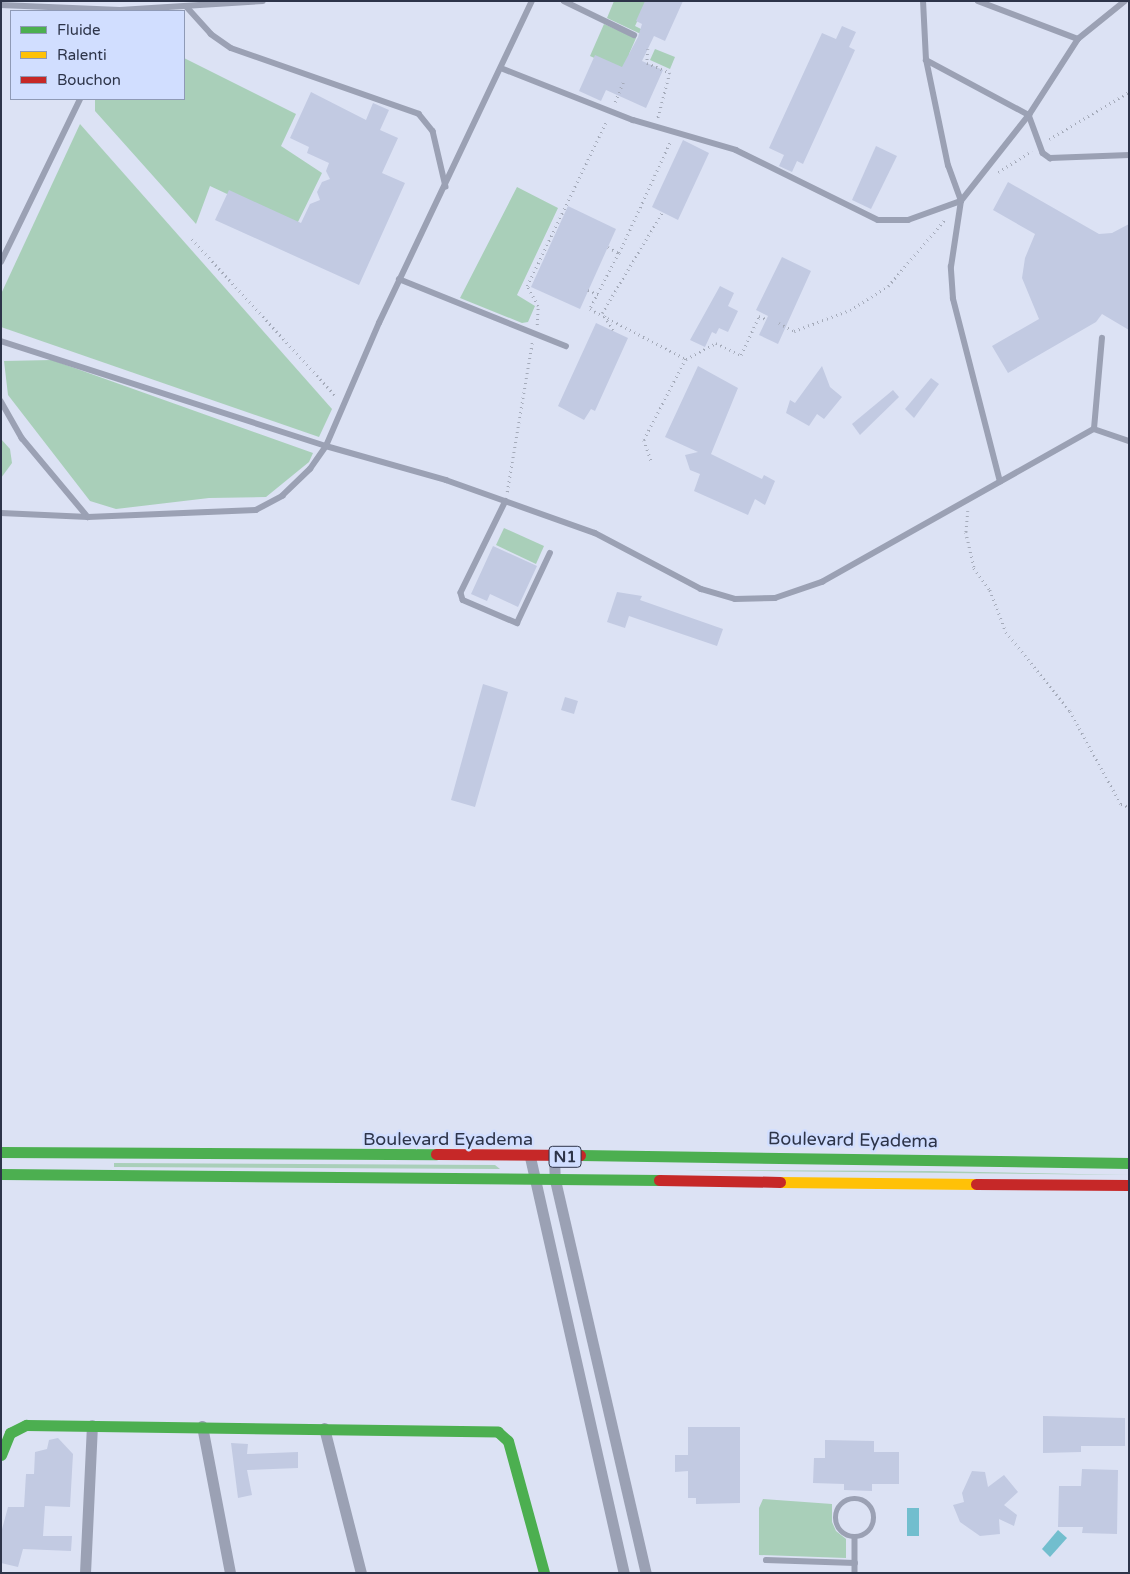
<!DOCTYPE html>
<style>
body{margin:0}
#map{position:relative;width:1130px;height:1574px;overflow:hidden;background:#dce2f4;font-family:"Varela Round",sans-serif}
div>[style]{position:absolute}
.green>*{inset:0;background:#a9cfb9}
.water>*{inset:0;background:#72bece}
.building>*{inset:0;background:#c2cae2}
.path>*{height:2.5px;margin-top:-1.25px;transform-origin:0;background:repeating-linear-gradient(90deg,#a5abba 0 1px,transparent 0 5px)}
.lane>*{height:5.5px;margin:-2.75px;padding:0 2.75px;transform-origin:2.75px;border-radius:2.75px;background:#9ba1b4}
.lane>.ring{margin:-2.75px;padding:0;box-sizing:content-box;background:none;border:5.5px solid #9ba1b4;border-radius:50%}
.street>*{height:11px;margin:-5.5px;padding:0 5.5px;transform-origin:5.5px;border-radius:5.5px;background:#9ba1b4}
.fast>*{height:11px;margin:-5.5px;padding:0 5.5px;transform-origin:5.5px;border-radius:5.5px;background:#4caf50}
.slow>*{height:11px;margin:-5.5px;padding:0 5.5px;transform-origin:5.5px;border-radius:5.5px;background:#ffc107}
.jam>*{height:11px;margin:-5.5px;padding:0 5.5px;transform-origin:5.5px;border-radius:5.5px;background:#c62828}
span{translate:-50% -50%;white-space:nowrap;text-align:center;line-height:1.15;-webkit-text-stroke:5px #d1deff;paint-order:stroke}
.shield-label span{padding:1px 4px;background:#d1deff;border:1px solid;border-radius:4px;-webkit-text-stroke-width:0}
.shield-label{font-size:16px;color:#2d3449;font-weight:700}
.street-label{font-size:18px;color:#2d3449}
.frame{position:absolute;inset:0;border:2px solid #2d3449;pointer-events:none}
.legend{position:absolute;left:10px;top:10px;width:175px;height:90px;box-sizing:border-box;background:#d1deff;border:1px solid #8f9ab6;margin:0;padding:6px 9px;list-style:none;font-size:15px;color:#2d3449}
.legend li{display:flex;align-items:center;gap:10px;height:25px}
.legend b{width:25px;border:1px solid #8f9ab6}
</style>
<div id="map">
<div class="green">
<i style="clip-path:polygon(614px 1px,647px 1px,635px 26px,647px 32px,645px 36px,607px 18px)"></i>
<i style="clip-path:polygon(604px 24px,636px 38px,629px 54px,629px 74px,590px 56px)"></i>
<i style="clip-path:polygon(655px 49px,675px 57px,670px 69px,650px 60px)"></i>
<i style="clip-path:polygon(184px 58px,296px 114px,281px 146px,322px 173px,296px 226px,210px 186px,196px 224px,95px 111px,95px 99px,184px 99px)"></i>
<i style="clip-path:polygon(80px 124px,332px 409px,319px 437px,1px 327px,1px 294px)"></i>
<i style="clip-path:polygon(517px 187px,558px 208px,517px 295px,535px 306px,528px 322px,522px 323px,460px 298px)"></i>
<i style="clip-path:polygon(52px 360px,313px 453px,309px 462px,266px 497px,209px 498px,116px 509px,90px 501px,8px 395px,4px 361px)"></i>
<i style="clip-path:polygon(1px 439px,10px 449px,12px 463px,1px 478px)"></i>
<i style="clip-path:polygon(504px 528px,544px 546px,536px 564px,496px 545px)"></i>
<i style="clip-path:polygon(114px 1163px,495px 1165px,500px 1169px,114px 1167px)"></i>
<i style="clip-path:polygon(683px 1170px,929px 1171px,1129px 1175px)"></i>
<i style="clip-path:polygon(763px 1499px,832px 1504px,832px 1522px,836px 1531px,846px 1539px,846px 1558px,759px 1555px,759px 1508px)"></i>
</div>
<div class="water">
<i style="clip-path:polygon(907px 1508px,919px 1508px,919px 1536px,907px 1536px)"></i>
<i style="clip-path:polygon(1058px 1530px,1067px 1538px,1050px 1557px,1042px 1549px)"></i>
</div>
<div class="building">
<i style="clip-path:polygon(645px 1px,683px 1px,665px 41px,654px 36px,642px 61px,663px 70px,646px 108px,606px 90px,601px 101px,579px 91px,595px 55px,622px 67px,638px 37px,642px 24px,636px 21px)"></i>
<i style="clip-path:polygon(842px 26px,856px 32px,849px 47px,855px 50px,803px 164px,797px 161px,792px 172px,779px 166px,784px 155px,769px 148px,822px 33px,836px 39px)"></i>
<i style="clip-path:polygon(311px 92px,366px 120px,373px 103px,389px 110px,380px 130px,398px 138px,382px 173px,405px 183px,359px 285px,215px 220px,229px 190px,301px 223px,310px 204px,320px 200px,317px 192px,322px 182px,330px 179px,326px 171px,329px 163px,307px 153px,309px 147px,290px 138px)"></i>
<i style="clip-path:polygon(683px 140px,709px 153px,678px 220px,652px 207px)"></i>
<i style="clip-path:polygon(876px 146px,897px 156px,871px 209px,852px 200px)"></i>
<i style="clip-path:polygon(1008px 182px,1099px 234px,1112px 233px,1129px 224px,1129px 330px,1102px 314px,1096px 322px,1008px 373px,992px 346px,1039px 319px,1022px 278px,1025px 258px,1035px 234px,993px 210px)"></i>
<i style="clip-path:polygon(568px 206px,616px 229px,580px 309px,531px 287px)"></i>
<i style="clip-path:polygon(782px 257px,811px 271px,778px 344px,759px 335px,768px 316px,756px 310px)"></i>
<i style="clip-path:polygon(720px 286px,734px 293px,728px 306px,738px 311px,728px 332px,719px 328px,716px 334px,712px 332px,705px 347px,690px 340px)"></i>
<i style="clip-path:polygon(596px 323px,628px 338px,595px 411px,591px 409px,584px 420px,558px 406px)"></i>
<i style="clip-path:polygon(698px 366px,738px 388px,711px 454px,762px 479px,764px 475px,775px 481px,765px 505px,755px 499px,748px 515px,694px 491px,700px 474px,690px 470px,685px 455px,698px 452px,665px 437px)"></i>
<i style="clip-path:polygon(822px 366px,830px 387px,842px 397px,824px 419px,817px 414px,809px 426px,786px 413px,790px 400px,795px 403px)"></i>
<i style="clip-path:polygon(931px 378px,939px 384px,914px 418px,905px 409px)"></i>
<i style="clip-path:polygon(893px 390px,899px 397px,860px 435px,852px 424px)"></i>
<i style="clip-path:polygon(493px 546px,537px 566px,518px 607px,490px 594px,487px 601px,471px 594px)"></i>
<i style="clip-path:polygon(617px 592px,642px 596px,640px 600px,723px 629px,717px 646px,629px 616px,625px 628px,607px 622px)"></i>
<i style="clip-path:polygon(483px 684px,508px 692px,475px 807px,451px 800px)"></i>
<i style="clip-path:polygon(565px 697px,578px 701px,574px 714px,561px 710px)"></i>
<i style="clip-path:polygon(1043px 1416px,1125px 1418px,1125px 1446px,1081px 1446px,1081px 1452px,1043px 1453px)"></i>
<i style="clip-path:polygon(688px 1427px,740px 1427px,740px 1503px,696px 1504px,696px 1498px,688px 1498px,688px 1471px,675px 1472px,675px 1455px,688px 1455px)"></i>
<i style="clip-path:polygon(58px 1438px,73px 1454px,70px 1507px,45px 1506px,43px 1536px,72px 1536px,71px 1551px,23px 1549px,18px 1567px,1px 1563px,1px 1533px,8px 1507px,24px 1507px,26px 1474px,34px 1474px,35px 1452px,47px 1449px,49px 1440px)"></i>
<i style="clip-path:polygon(825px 1440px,874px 1441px,874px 1452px,899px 1452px,899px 1484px,872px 1484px,872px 1491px,844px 1490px,844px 1484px,813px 1483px,814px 1458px,825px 1458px)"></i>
<i style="clip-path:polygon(231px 1443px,248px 1444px,247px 1454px,298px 1452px,298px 1468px,247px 1470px,252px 1495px,238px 1498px)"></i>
<i style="clip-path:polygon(1082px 1469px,1118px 1470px,1117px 1534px,1082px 1533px,1083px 1527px,1058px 1527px,1059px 1486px,1081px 1486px)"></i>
<i style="clip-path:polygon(972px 1471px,985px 1472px,988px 1487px,1004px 1475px,1018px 1492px,1004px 1505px,1017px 1515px,1014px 1526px,999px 1519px,1000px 1534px,980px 1536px,960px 1522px,953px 1505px,964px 1502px,962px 1493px)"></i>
</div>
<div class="path">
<i style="left:648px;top:49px;width:14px;rotate:94deg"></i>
<i style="left:647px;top:63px;width:25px;rotate:23deg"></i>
<i style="left:670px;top:73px;width:47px;rotate:104.9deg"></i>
<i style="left:615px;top:102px;width:22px;rotate:-68deg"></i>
<i style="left:1049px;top:139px;width:93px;rotate:-30.4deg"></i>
<i style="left:998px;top:172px;width:40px;rotate:-32deg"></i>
<i style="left:192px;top:239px;width:213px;rotate:47.5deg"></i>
<i style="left:608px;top:247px;width:13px;rotate:29deg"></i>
<i style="left:619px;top:253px;width:63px;rotate:117.4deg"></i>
<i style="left:590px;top:309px;width:108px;rotate:27.5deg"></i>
<i style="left:686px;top:359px;width:91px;rotate:117.4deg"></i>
<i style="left:644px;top:440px;width:24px;rotate:71deg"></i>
<i style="left:619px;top:253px;width:124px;rotate:-65.3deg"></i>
<i style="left:588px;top:290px;width:12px;rotate:24deg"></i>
<i style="left:779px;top:323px;width:17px;rotate:28deg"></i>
<i style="left:794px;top:331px;width:60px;rotate:-20.6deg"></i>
<i style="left:850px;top:310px;width:45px;rotate:-32.3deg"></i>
<i style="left:888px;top:286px;width:89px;rotate:-49.5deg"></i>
<i style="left:537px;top:325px;width:19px;rotate:-87deg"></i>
<i style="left:538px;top:306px;width:23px;rotate:-119deg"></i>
<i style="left:527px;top:286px;width:184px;rotate:-64.3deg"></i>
<i style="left:613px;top:330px;width:20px;rotate:-123deg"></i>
<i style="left:602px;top:313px;width:119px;rotate:-59.1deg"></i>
<i style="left:686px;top:359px;width:34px;rotate:-28deg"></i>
<i style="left:716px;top:343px;width:28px;rotate:26deg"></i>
<i style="left:741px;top:355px;width:43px;rotate:-65.2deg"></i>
<i style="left:759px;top:316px;width:8px;rotate:23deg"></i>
<i style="left:507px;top:492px;width:152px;rotate:-80.5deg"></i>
<i style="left:968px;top:511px;width:21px;rotate:95deg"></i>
<i style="left:966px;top:532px;width:37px;rotate:77deg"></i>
<i style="left:974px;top:568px;width:27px;rotate:54deg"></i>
<i style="left:990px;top:590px;width:45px;rotate:69.1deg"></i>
<i style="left:1006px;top:632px;width:102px;rotate:51deg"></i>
<i style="left:1070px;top:711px;width:106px;rotate:61.3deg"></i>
<i style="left:1121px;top:804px;width:9px;rotate:21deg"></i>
</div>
<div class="lane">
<i style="left:564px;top:1px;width:78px;rotate:25.9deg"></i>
<i style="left:978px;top:1px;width:107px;rotate:20.8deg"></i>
<i style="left:1px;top:5px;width:119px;rotate:2.4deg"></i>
<i style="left:120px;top:10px;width:143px;rotate:-3.6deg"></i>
<i style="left:187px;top:7px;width:36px;rotate:48deg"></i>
<i style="left:211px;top:34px;width:24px;rotate:35deg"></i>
<i style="left:231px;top:48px;width:199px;rotate:19.3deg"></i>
<i style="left:419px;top:114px;width:22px;rotate:51deg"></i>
<i style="left:433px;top:131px;width:57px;rotate:76.9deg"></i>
<i style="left:926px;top:60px;width:117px;rotate:28.1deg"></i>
<i style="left:1029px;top:115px;width:40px;rotate:69.8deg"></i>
<i style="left:1043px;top:153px;width:9px;rotate:36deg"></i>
<i style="left:1050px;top:158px;width:79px;rotate:-2.2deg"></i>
<i style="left:501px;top:68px;width:142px;rotate:21.5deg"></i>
<i style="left:633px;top:120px;width:107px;rotate:16.2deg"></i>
<i style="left:736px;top:150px;width:158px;rotate:26.2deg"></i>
<i style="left:878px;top:220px;width:30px"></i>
<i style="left:908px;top:220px;width:56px;rotate:-19.7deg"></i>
<i style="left:961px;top:201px;width:37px;rotate:-110deg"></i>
<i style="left:948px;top:166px;width:108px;rotate:-101.7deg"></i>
<i style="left:926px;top:60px;width:59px;rotate:-92.9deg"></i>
<i style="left:1px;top:262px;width:181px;rotate:-64.1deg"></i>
<i style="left:399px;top:279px;width:180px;rotate:21.9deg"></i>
<i style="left:1px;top:341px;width:342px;rotate:17.9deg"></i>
<i style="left:326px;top:446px;width:125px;rotate:15.8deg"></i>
<i style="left:446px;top:480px;width:158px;rotate:19.6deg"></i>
<i style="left:595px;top:533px;width:120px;rotate:27.8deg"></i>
<i style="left:701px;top:589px;width:35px;rotate:16deg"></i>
<i style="left:735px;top:599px;width:40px;rotate:-1.4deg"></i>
<i style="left:775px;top:598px;width:50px;rotate:-18.8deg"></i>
<i style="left:822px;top:582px;width:312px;rotate:-29.4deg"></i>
<i style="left:1094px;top:429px;width:37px;rotate:19deg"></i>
<i style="left:1px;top:401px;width:43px;rotate:60.4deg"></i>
<i style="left:22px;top:438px;width:103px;rotate:50.1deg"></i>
<i style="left:1094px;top:429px;width:91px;rotate:-85deg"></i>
<i style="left:1000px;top:482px;width:189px;rotate:-104.4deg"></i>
<i style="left:953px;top:299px;width:32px;rotate:-94deg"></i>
<i style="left:951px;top:267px;width:67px;rotate:-81.4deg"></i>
<i style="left:961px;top:201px;width:110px;rotate:-51.7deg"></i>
<i style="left:1029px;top:115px;width:90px;rotate:-57.2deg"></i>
<i style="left:1078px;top:39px;width:60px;rotate:-39deg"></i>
<i style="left:506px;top:501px;width:102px;rotate:116.1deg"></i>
<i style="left:461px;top:593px;width:7px;rotate:74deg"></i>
<i style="left:463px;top:600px;width:59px;rotate:23.1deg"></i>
<i style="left:517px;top:623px;width:77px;rotate:-64.8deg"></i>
<i style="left:1px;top:513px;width:87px;rotate:2.6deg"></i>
<i style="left:88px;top:517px;width:168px;rotate:-2.4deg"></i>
<i style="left:256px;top:510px;width:30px;rotate:-28deg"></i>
<i style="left:282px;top:496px;width:39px;rotate:-44deg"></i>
<i style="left:310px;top:469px;width:28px;rotate:-55deg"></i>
<i style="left:326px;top:446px;width:134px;rotate:-66.7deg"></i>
<i style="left:379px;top:323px;width:357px;rotate:-64.6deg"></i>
<i class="ring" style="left:836px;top:1499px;width:32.5px;height:32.5px"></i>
<i style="left:855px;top:1537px;width:36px;rotate:90deg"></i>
<i style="left:766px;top:1560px;width:89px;rotate:1.9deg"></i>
</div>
<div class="street">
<i style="left:530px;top:1157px;width:426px;rotate:77.3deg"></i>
<i style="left:554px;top:1157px;width:23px;rotate:88deg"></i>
<i style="left:555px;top:1180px;width:403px;rotate:77deg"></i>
<i style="left:202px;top:1426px;width:150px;rotate:79.2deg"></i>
<i style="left:324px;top:1428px;width:150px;rotate:75.7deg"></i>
<i style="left:85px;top:1573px;width:148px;rotate:-87.3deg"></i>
</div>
<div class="fast">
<i style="left:1px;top:1152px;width:435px;rotate:0.3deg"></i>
<i style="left:580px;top:1155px;width:549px;rotate:0.83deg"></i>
<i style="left:1px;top:1174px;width:658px;rotate:0.52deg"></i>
<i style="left:1px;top:1455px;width:24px;rotate:-68deg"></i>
<i style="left:10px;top:1433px;width:18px;rotate:-27deg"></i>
<i style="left:26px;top:1425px;width:472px;rotate:0.8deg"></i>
<i style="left:498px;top:1432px;width:13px;rotate:42deg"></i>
<i style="left:508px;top:1441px;width:137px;rotate:74.7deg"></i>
</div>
<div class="slow">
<i style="left:780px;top:1182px;width:196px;rotate:0.6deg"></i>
</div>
<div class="jam">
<i style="left:436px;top:1154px;width:144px;rotate:0.4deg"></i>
<i style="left:659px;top:1180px;width:121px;rotate:0.9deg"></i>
<i style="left:976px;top:1184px;width:153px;rotate:0.4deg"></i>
</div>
<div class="shield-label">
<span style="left:565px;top:1157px">N1</span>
</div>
<div class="street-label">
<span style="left:448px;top:1139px">Boulevard Eyadema</span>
<span style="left:853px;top:1140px;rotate:1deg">Boulevard Eyadema</span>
</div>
<div class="frame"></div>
<ul class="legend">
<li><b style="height:6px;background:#4caf50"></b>Fluide</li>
<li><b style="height:6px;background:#ffc107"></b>Ralenti</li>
<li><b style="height:6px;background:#c62828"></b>Bouchon</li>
</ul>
</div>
